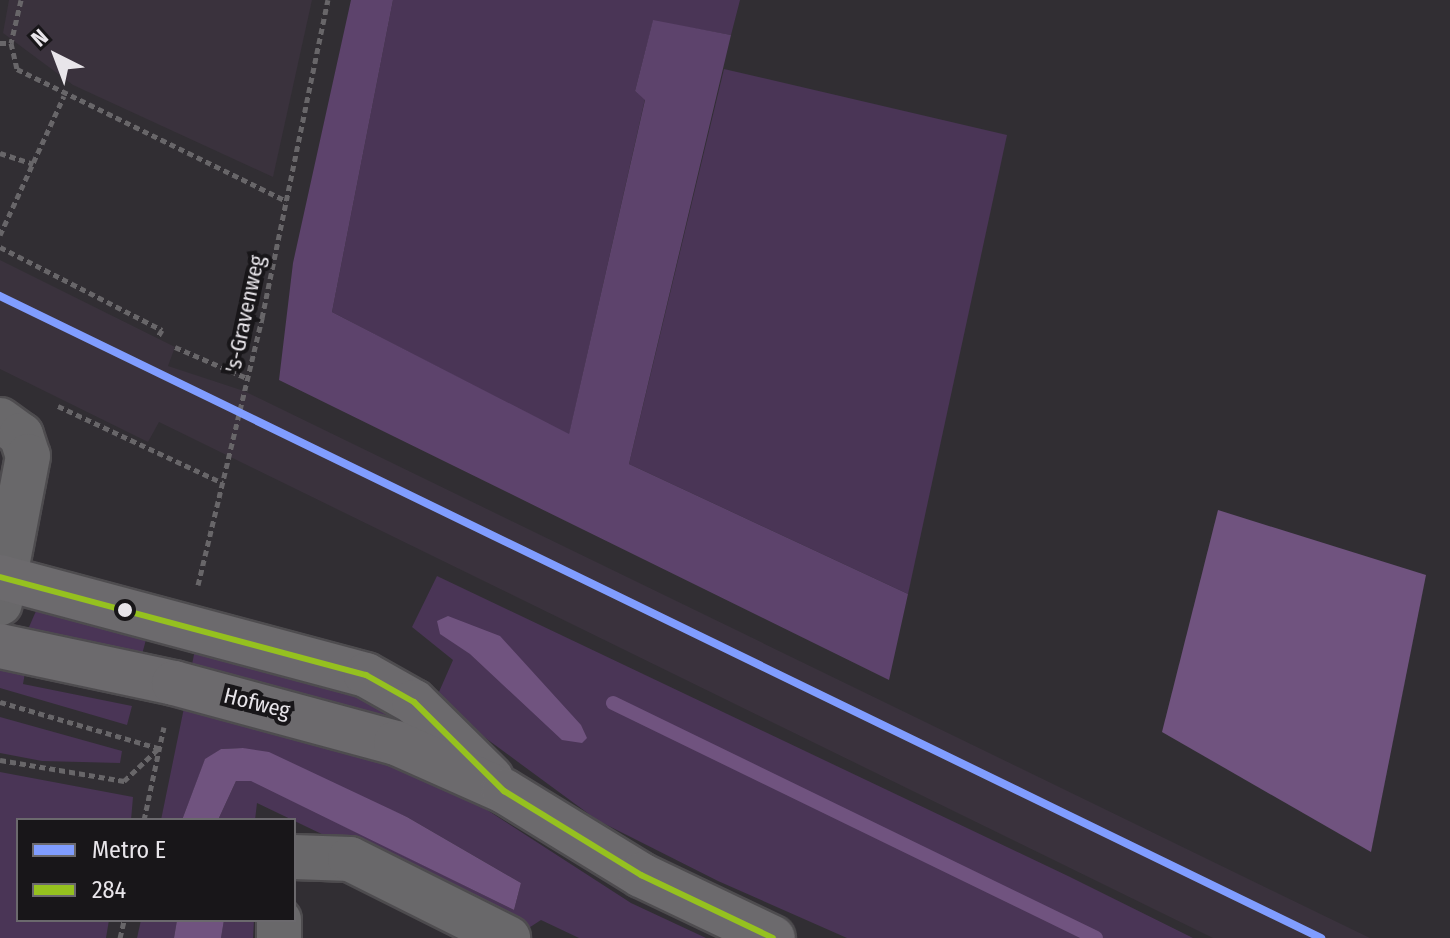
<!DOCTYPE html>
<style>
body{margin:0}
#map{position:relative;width:1450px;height:938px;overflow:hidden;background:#312e33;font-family:"Fira Sans Condensed",sans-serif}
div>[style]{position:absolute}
.built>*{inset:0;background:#3a323d}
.green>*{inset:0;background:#4a3556}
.forest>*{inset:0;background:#5d436c}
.water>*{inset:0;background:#70537f}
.stream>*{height:14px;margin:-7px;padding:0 7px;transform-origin:7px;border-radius:7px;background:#70537f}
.path>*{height:5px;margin-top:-2.5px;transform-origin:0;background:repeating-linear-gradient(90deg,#686669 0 6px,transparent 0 10px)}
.roads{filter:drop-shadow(2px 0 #4e4c4f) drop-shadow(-2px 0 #4e4c4f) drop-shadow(0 2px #4e4c4f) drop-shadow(0 -2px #4e4c4f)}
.minor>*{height:44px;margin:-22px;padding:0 22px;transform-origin:22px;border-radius:22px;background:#69686a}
.secondary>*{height:44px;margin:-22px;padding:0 22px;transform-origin:22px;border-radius:22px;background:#6c6a6d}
.bus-1>*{height:6px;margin:-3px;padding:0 3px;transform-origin:3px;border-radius:3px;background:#95c11f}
.metro-1>*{height:8px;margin:-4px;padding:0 4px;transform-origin:4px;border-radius:4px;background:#809dff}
.dots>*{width:22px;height:22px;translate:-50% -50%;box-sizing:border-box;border:4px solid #181619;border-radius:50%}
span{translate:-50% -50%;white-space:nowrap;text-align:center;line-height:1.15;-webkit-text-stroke:8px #181619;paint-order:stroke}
.street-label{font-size:22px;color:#e8e5ea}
.legend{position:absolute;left:16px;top:818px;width:280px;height:104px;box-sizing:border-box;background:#181619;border:2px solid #6b696d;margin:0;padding:10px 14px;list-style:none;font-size:24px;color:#e8e5ea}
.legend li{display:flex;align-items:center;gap:16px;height:40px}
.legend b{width:40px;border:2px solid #6b696d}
.north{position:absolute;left:16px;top:16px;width:80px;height:80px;-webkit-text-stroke:6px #181619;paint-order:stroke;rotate:318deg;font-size:22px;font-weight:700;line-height:32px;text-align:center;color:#e8e5ea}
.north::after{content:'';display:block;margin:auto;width:28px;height:36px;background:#e8e5ea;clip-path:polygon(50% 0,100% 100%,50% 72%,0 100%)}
</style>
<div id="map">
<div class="built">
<i style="clip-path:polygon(9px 0,312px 0,273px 177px,73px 85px,3px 33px)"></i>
<i style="clip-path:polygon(0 260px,175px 347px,168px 366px,244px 391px,1370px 938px,1213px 938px,159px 422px,148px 442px,0 369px)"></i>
</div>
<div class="green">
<i style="clip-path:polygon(393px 0,740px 0,731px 35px,653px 21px,635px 91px,645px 99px,569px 435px,332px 312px)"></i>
<i style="clip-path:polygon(724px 69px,1007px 135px,908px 594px,629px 464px)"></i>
<i style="clip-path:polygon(437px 576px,1068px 876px,1193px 938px,847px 938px,718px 881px,597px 820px,435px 701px,453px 660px,412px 627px)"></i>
<i style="clip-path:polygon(39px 604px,148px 632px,140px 662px,23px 641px)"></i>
<i style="clip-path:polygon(196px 644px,341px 683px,424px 731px,190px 675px)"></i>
<i style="clip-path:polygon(0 659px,26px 667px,23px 684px,132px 706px,127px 725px,0 688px)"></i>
<i style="clip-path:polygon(186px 698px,343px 738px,456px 790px,631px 903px,706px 938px,579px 938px,541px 920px,524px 931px,257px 803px,255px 820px,218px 820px,236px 781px,251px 780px,514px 910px,521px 883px,407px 817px,243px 748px,221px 749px,205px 760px,182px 820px,161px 820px)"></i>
<i style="clip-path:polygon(0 717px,122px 751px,120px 763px,42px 761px,0 753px)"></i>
<i style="clip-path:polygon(0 772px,133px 797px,131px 820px,18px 820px,18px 920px,109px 920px,106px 938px,0 938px)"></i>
<i style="clip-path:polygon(141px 920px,177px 920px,174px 938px,137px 938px)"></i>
<i style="clip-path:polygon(224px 920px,254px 920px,253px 938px,221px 938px)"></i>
</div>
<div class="forest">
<i style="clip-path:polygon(351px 0,393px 0,332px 312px,569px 434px,645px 100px,635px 91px,653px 20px,731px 35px,629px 464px,908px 594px,889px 680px,279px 380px,293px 263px)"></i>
</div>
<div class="water">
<i style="clip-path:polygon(1218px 510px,1426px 575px,1371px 852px,1162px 732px)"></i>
<i style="clip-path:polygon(448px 616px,500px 636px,581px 725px,587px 738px,582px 743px,562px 740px,470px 654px,440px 634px,437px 621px)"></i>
<i style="clip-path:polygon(243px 748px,269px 752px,407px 817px,521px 883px,514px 910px,251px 781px,236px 781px,218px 820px,182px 820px,205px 759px,221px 749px)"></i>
<i style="clip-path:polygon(177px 920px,224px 920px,221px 938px,174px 938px)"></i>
</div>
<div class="stream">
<i style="left:613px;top:703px;width:537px;rotate:25.94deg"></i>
</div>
<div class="path">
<i style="left:21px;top:0;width:44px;rotate:103.1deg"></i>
<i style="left:11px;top:43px;width:27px;rotate:77deg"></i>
<i style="left:17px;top:69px;width:300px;rotate:26.1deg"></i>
<i style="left:0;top:43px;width:11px"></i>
<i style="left:0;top:153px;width:35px;rotate:18deg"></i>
<i style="left:0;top:235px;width:153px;rotate:-65.3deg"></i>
<i style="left:0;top:247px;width:182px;rotate:27.1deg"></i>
<i style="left:162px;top:330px;width:9px;rotate:122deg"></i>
<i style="left:175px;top:347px;width:78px;rotate:23.3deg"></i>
<i style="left:58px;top:406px;width:182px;rotate:25deg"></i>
<i style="left:198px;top:585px;width:275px;rotate:-76.5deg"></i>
<i style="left:262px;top:318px;width:325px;rotate:-78.3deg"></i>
<i style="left:0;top:702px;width:165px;rotate:16.2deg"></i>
<i style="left:0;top:760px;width:126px;rotate:9.6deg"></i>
<i style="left:124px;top:781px;width:47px;rotate:-43.3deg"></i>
<i style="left:144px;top:820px;width:95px;rotate:-77.9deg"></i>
<i style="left:120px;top:938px;width:18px;rotate:-77deg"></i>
</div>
<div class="roads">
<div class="minor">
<i style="left:0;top:420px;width:26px;rotate:36deg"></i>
<i style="left:21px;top:435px;width:22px;rotate:72deg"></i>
<i style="left:28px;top:456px;width:150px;rotate:100.8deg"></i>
<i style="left:294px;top:857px;width:56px;rotate:2deg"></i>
<i style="left:350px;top:859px;width:177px;rotate:26.6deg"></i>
<i style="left:279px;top:938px;width:18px;rotate:-90deg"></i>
</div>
<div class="secondary">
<i style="left:0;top:577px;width:379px;rotate:15deg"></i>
<i style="left:366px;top:675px;width:55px;rotate:29.4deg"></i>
<i style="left:414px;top:702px;width:108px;rotate:44.6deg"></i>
<i style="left:0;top:646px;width:178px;rotate:12deg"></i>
<i style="left:174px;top:683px;width:230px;rotate:15.1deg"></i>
<i style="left:396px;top:743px;width:118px;rotate:24deg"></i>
<i style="left:504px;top:791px;width:161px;rotate:31.5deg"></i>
<i style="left:641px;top:875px;width:146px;rotate:25.5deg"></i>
</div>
</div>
<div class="bus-1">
<i style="left:0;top:577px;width:379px;rotate:15deg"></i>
<i style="left:366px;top:675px;width:55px;rotate:29.4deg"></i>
<i style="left:414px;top:702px;width:127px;rotate:44.7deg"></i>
<i style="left:504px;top:791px;width:161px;rotate:31.5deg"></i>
<i style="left:641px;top:875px;width:146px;rotate:25.5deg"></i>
</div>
<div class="metro-1">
<i style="left:0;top:296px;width:1469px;rotate:25.92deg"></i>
</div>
<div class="dots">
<i style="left:125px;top:610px;background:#e8e5ea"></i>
</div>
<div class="street-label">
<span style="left:245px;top:314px;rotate:-78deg">'s-Gravenweg</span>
<span style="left:257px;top:703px;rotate:14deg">Hofweg</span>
</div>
<ul class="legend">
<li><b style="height:10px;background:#809dff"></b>Metro E</li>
<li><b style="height:10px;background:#95c11f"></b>284</li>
</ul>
<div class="north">N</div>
</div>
